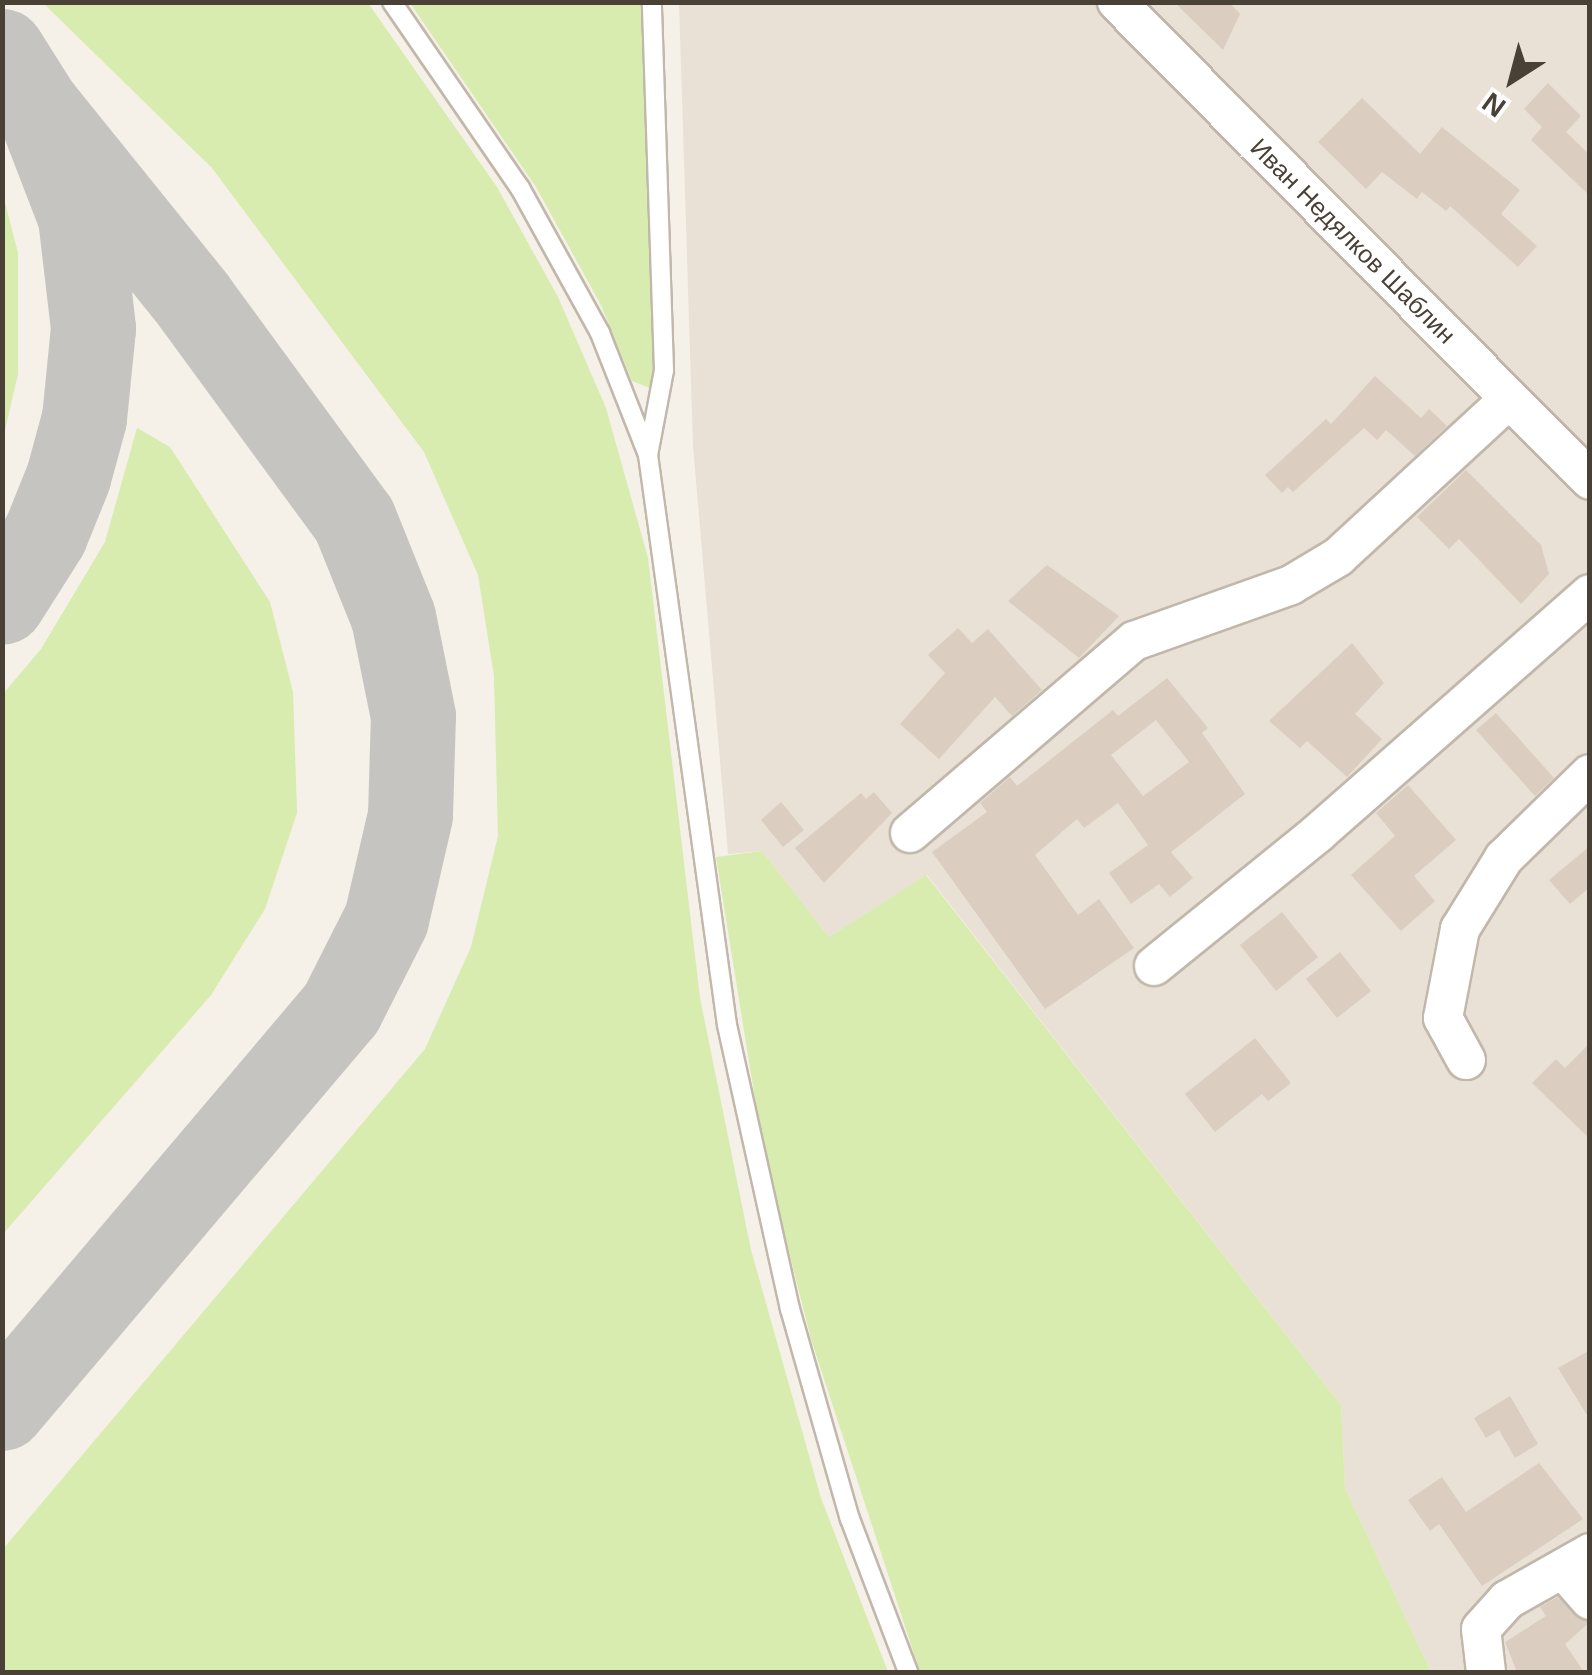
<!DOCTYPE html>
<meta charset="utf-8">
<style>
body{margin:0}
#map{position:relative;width:1592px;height:1675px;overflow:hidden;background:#f5f0e8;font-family:Arial,sans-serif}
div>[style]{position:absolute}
.residential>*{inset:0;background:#e9e1d6}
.green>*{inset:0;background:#d7ecae}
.taxiway>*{height:85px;margin:-42.5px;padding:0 42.5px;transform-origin:42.5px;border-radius:42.5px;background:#c6c4c0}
.building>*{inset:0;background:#dbcdc0}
.roads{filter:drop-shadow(2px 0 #c1b7aa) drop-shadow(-2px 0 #c1b7aa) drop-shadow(0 2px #c1b7aa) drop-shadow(0 -2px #c1b7aa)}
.service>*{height:18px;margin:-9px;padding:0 9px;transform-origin:9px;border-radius:9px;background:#fff}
.minor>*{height:38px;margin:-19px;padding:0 19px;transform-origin:19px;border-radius:19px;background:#fff}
span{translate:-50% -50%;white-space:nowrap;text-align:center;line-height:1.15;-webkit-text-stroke:8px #fff;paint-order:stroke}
.street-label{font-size:25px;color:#494036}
.frame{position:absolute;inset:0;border:5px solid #494036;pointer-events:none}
.north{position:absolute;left:1462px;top:30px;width:100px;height:100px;-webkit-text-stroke:8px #fff;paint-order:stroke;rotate:216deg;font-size:28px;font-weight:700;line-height:40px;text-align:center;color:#494036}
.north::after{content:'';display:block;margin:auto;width:35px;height:45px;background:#494036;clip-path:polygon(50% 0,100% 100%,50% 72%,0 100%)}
</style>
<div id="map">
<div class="residential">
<i style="clip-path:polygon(679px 3px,1589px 3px,1589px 1672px,1431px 1672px,1345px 1488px,1341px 1405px,927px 875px,829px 937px,762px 851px,728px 854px,693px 446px)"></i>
</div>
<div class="green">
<i style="clip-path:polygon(43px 3px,368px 3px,497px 187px,558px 297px,606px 408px,648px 558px,700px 998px,751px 1250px,821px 1498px,888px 1672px,3px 1672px,3px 1549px,425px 1049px,471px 947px,498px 836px,494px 676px,478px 575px,424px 452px,212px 168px)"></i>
<i style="clip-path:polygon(410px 3px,641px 3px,656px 364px,650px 388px,632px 381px,601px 305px,536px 187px)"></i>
<i style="clip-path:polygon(3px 195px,18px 253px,18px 374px,3px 439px)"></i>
<i style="clip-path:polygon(137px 428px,170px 447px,270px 602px,293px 692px,297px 813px,265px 909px,211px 995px,3px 1234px,3px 694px,41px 649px,105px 542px)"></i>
<i style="clip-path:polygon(762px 851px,829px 937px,926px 875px,1341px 1405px,1345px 1488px,1431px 1672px,920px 1672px,811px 1339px,763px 1148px,716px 857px)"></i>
</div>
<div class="taxiway">
<i style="left:2px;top:51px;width:67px;rotate:57.7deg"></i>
<i style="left:38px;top:108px;width:117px;rotate:68.9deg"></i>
<i style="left:80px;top:217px;width:112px;rotate:83.3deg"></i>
<i style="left:93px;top:328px;width:90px;rotate:95.7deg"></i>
<i style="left:84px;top:418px;width:61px;rotate:105.2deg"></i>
<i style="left:68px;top:477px;width:61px;rotate:112deg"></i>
<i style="left:45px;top:534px;width:80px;rotate:122.3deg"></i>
<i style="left:2px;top:1408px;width:524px;rotate:-49.72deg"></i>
<i style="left:341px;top:1008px;width:100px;rotate:-63.2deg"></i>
<i style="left:386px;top:919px;width:107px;rotate:-77deg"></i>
<i style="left:410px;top:815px;width:99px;rotate:-88.3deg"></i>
<i style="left:413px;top:716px;width:101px;rotate:-101.4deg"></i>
<i style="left:393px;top:617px;width:105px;rotate:-111.9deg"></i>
<i style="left:354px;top:520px;width:271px;rotate:-126.2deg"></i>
<i style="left:194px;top:301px;width:248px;rotate:-128.9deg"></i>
</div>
<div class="building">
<i style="clip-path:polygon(1174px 2px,1229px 2px,1240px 14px,1223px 50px)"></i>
<i style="clip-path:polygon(1548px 83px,1581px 116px,1566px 132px,1590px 155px,1590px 196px,1531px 140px,1542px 127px,1524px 109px)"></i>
<i style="clip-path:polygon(1362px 98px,1420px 154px,1442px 127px,1520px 190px,1501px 214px,1537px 246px,1518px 267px,1450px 206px,1446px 211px,1422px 192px,1417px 199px,1382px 172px,1366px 189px,1318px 142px)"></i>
<i style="clip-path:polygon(1375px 376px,1421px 418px,1429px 409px,1447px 426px,1415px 456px,1386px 430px,1377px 440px,1364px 428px,1293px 492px,1288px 487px,1282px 493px,1265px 475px,1326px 419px,1331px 424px)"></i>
<i style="clip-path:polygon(1466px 470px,1541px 545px,1549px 574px,1521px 604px,1459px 539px,1449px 549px,1417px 517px)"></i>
<i style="clip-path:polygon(1047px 565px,1119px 616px,1079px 658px,1008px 601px)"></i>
<i style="clip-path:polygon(958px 628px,972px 643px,988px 629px,1042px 690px,1012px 716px,995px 697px,939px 759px,900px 724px,945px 673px,928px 655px)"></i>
<i style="clip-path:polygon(1352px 643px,1384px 683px,1355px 714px,1382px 739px,1347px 777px,1307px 741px,1300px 748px,1269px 721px)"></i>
<i style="clip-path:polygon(evenodd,1167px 678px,1208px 728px,1202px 733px,1245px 794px,1171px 852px,1193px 878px,1170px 897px,1159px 884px,1131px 904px,1109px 873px,1148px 845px,1118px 803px,1084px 828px,1077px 819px,1035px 855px,1078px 915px,1099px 899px,1134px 948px,1045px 1009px,932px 852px,987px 812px,980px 803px,1010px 777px,1017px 786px,1113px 710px,1118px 716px,1167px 678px,1156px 720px,1189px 762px,1143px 796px,1111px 755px,1156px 720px)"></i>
<i style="clip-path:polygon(1496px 713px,1554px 778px,1535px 796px,1476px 730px)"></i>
<i style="clip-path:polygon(1408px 785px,1456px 840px,1414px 876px,1435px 901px,1401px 931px,1351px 875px,1395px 836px,1376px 813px)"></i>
<i style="clip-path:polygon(874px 792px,892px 813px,824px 883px,795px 848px,861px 793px,866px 799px)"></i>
<i style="clip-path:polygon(781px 802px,804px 830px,783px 847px,761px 820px)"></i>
<i style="clip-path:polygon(1590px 846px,1590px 887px,1570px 904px,1549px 880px)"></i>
<i style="clip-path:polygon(1282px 912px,1318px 957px,1276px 991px,1240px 945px)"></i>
<i style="clip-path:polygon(1340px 952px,1371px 991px,1337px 1018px,1306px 979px)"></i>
<i style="clip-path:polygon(1255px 1038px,1291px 1083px,1268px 1101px,1262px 1094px,1215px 1132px,1185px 1094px)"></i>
<i style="clip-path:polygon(1590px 1043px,1590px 1139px,1532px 1083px,1556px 1059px,1565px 1068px)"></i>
<i style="clip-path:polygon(1590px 1350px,1590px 1420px,1558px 1368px)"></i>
<i style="clip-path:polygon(1510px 1396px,1538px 1444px,1515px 1458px,1499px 1430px,1486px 1438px,1474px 1418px)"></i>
<i style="clip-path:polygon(1539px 1463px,1583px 1519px,1482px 1586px,1439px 1524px,1430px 1531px,1408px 1500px,1442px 1477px,1466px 1512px)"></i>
<i style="clip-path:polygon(1558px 1597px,1590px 1622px,1565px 1644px,1584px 1672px,1517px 1672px,1505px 1642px,1546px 1616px,1540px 1607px)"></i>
</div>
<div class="roads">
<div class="service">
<i style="left:392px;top:2px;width:226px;rotate:55.5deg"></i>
<i style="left:520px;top:188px;width:166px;rotate:61.1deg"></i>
<i style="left:600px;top:333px;width:131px;rotate:68.5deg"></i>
<i style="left:648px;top:455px;width:575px;rotate:82.11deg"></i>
<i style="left:727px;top:1025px;width:291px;rotate:77.5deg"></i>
<i style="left:790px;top:1309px;width:218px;rotate:74.1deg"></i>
<i style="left:850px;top:1519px;width:164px;rotate:69.2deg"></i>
<i style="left:648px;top:455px;width:86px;rotate:-79.3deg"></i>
<i style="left:664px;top:370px;width:368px;rotate:-91.9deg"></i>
</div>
<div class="minor">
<i style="left:1117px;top:2px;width:672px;rotate:45.3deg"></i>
<i style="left:910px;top:833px;width:295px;rotate:-40.6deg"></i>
<i style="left:1134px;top:641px;width:167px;rotate:-19.6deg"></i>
<i style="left:1291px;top:585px;width:55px;rotate:-30.8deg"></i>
<i style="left:1338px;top:557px;width:233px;rotate:-42.7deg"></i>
<i style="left:1154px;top:966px;width:211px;rotate:-39deg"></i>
<i style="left:1318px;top:833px;width:362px;rotate:-41.3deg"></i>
<i style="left:1466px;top:1060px;width:48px;rotate:-118.7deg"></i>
<i style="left:1443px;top:1018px;width:91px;rotate:-79.2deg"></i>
<i style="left:1460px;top:929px;width:84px;rotate:-58.2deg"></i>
<i style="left:1504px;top:858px;width:120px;rotate:-44.3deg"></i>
<i style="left:1563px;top:1569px;width:41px;rotate:48.9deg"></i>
<i style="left:1486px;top:1672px;width:43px;rotate:-96.6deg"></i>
<i style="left:1481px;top:1629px;width:39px;rotate:-48deg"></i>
<i style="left:1507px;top:1600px;width:95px;rotate:-29.5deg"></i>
</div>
</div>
<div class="street-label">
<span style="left:1353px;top:241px;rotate:45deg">Иван Недялков Шаблин</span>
</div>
<div class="frame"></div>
<div class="north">N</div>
</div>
